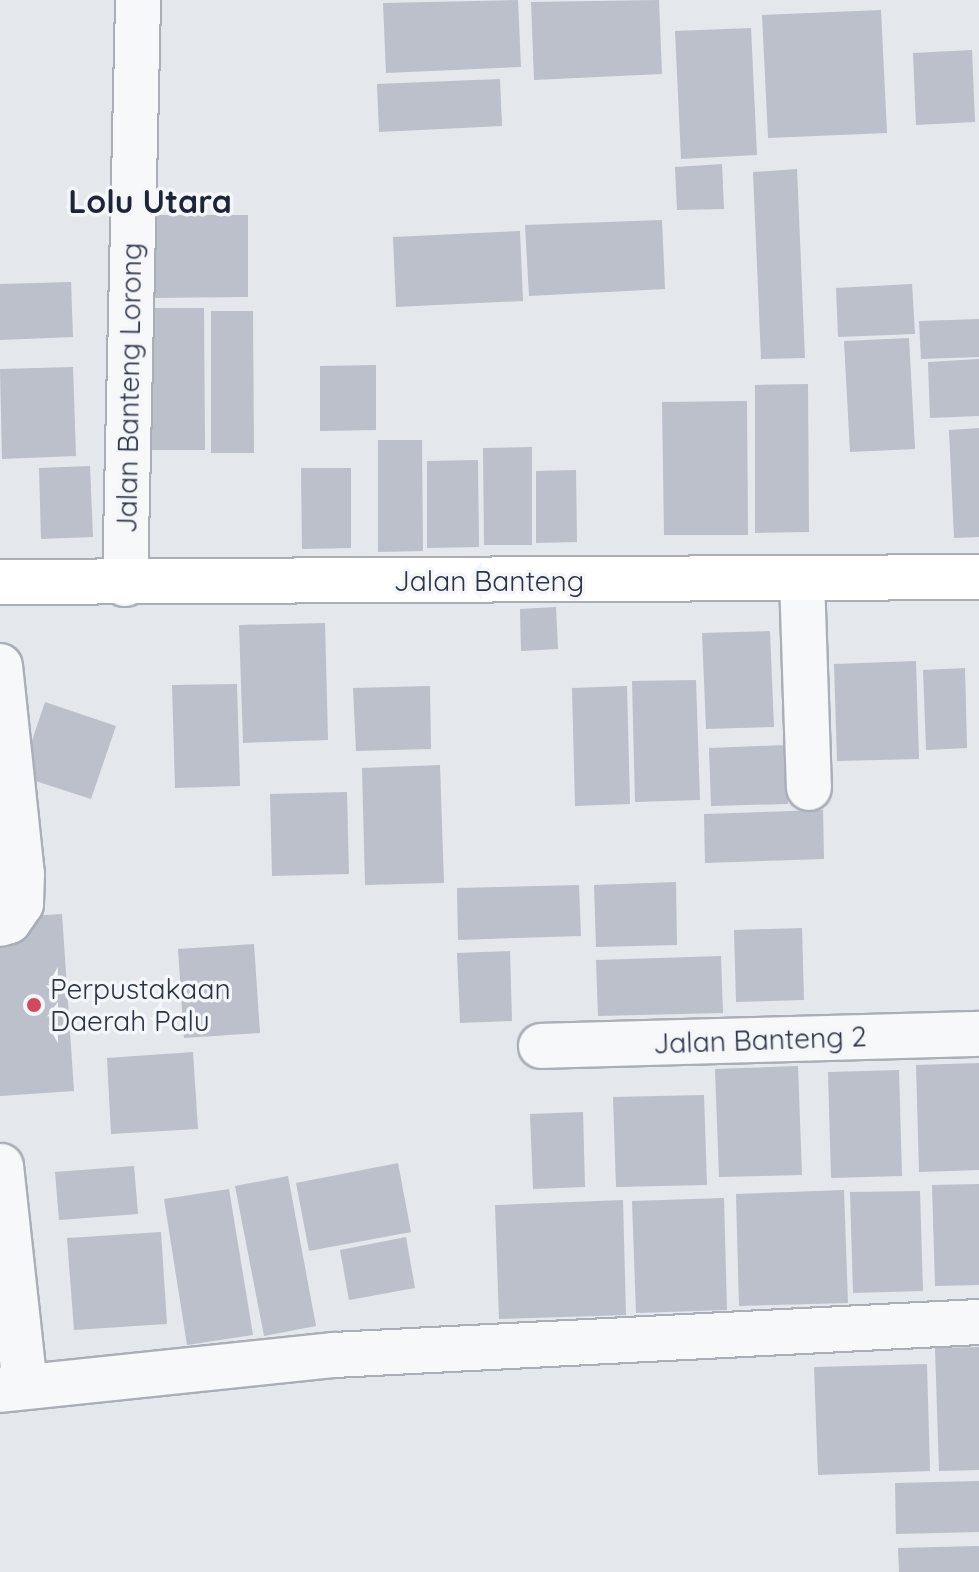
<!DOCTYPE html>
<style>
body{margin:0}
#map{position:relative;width:979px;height:1572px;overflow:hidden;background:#e4e7ec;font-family:Quicksand,sans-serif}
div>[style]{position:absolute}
.building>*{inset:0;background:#bbc0ca}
.roads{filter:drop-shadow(2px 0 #a9aeb7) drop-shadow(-2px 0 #a9aeb7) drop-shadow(0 2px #a9aeb7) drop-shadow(0 -2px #a9aeb7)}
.street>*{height:44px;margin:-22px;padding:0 22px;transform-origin:22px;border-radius:22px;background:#f7f8fa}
.secondary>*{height:44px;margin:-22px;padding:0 22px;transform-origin:22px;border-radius:22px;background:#fff}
.dots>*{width:22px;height:22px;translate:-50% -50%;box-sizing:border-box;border:4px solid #f4f6f9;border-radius:50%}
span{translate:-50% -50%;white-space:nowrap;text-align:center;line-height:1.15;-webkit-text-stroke:7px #f4f6f9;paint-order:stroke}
.street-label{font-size:28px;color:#2b3445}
.poi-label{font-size:28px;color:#2b3445}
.left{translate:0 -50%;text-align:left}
.quarter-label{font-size:32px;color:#1d2536;font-weight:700}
</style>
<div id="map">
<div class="building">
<i style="clip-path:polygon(518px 0,521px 67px,386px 73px,383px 3px)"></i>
<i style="clip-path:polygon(659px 0,662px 74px,534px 80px,531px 2px)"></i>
<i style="clip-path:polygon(881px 10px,887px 133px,768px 138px,762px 15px)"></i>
<i style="clip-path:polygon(751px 28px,757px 155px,681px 159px,675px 31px)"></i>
<i style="clip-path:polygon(972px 50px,975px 122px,916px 125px,913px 53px)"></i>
<i style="clip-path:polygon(500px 79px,502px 126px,379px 132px,377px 84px)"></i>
<i style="clip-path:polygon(722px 164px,724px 209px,677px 210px,675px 167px)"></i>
<i style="clip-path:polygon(797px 169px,805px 358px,761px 359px,753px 172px)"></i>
<i style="clip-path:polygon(145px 215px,248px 215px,248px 297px,146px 298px)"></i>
<i style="clip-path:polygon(662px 220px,665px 289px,529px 296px,525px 225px)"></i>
<i style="clip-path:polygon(520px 231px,523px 301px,396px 307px,393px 237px)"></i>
<i style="clip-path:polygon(71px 282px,73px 337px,0 340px,0 284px)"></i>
<i style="clip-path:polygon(912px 284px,915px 334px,838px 337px,836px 288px)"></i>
<i style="clip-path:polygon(146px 308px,204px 308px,205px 450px,147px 450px)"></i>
<i style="clip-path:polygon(211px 311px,253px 311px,254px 453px,211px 453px)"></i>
<i style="clip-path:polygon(979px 319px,979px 357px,921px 359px,919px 321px)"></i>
<i style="clip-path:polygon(909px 338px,915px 449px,850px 452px,844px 341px)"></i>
<i style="clip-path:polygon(979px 359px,979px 416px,930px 418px,928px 362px)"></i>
<i style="clip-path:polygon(376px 365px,376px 430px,320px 431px,320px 366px)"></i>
<i style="clip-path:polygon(73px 367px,76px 456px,2px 459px,0 369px)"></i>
<i style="clip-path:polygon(808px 384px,809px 532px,755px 533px,755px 385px)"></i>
<i style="clip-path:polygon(747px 401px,748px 535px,664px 535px,662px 402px)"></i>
<i style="clip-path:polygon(979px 428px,979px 537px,954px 538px,949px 430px)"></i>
<i style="clip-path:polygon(378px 440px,422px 440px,423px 551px,378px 552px)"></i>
<i style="clip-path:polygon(532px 447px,532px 545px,484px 545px,483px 448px)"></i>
<i style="clip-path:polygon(478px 460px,479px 547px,427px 548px,427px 461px)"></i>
<i style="clip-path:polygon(90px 466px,93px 537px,41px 539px,39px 468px)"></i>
<i style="clip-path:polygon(301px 468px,351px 468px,351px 548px,302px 549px)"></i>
<i style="clip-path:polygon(576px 470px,577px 542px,536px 543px,536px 471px)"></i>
<i style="clip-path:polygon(556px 607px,558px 649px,521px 651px,520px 609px)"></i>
<i style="clip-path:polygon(325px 623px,328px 740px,243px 743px,239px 625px)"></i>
<i style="clip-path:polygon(770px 631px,774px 727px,706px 729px,702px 633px)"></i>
<i style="clip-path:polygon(916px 661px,919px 759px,837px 761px,834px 664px)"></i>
<i style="clip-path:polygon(965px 668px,967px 748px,926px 750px,923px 670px)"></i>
<i style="clip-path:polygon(696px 680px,700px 800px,635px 802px,632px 681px)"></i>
<i style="clip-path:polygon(237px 684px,240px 786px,175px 788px,172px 685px)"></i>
<i style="clip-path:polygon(430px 686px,431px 749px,356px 751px,353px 688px)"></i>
<i style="clip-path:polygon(627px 686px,630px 804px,575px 806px,572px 688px)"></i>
<i style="clip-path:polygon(45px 702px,116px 726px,91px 799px,20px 776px)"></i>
<i style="clip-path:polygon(786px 745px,788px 804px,711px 806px,709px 748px)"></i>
<i style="clip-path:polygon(440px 765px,444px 883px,365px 885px,362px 768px)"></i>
<i style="clip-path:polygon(347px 792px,349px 874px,272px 876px,270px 794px)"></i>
<i style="clip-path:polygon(823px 810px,824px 859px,705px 863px,704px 814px)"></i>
<i style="clip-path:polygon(676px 882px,677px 945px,596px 947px,594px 885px)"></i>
<i style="clip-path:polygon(579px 885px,581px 936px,458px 940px,457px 888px)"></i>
<i style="clip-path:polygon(62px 914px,74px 1091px,0 1096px,0 918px)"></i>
<i style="clip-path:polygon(802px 928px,804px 1000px,736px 1002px,734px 930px)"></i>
<i style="clip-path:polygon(254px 944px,260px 1033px,184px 1038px,178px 949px)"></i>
<i style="clip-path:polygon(510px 951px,512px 1021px,460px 1023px,457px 953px)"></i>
<i style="clip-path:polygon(721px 956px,723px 1013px,598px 1016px,596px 960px)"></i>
<i style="clip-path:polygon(193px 1052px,198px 1129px,111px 1134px,107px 1058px)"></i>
<i style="clip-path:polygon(979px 1063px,979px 1170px,919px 1172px,916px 1065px)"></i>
<i style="clip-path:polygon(798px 1066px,802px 1175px,719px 1177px,715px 1069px)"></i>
<i style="clip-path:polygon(899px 1070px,902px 1176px,831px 1178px,828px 1072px)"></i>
<i style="clip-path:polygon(704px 1095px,707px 1185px,616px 1187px,613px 1097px)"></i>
<i style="clip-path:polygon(583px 1112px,585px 1187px,533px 1189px,530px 1114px)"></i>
<i style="clip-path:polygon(398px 1163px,411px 1232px,309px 1251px,296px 1183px)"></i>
<i style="clip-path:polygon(134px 1166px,138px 1214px,59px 1220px,55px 1172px)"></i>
<i style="clip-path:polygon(288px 1176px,316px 1326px,264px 1336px,235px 1186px)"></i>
<i style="clip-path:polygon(979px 1184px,979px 1285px,935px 1286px,932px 1185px)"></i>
<i style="clip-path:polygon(229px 1189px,253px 1335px,187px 1345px,164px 1199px)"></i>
<i style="clip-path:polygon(844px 1190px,848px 1303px,739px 1306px,736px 1194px)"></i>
<i style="clip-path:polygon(920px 1191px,923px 1291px,853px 1293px,850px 1192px)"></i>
<i style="clip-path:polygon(724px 1198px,727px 1310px,636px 1313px,632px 1201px)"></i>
<i style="clip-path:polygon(623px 1200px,626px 1315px,499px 1319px,495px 1205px)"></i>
<i style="clip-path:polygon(161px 1232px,167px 1324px,74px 1330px,67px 1238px)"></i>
<i style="clip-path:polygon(406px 1237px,415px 1288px,349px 1300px,340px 1250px)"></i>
<i style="clip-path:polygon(979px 1347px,979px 1470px,939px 1471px,935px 1348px)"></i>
<i style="clip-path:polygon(927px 1364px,930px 1471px,818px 1475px,814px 1367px)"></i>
<i style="clip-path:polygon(979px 1481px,979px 1532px,896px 1534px,895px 1483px)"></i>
<i style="clip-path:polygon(979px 1546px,979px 1572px,899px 1572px,898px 1548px)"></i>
</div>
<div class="roads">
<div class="street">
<i style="left:802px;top:579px;width:209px;rotate:88.1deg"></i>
<i style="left:125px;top:584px;width:584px;rotate:-88.72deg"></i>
<i style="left:0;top:666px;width:209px;rotate:84deg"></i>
<i style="left:22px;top:874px;width:30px;rotate:92deg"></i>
<i style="left:21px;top:904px;width:21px;rotate:125deg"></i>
<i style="left:9px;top:921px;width:9px;rotate:162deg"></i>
<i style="left:541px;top:1046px;width:438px;rotate:-1.6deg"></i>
<i style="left:1px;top:1166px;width:222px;rotate:83.8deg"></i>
<i style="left:0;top:1390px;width:336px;rotate:-6deg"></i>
<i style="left:334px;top:1355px;width:646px;rotate:-2.93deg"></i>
</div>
<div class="secondary">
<i style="left:0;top:582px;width:979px;rotate:-0.29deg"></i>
</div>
</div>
<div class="dots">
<i style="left:34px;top:1005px;background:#d1495b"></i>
</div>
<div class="street-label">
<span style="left:129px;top:388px;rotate:-89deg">Jalan Banteng Lorong</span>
<span style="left:489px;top:581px">Jalan Banteng</span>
<span style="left:760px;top:1040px;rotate:-2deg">Jalan Banteng 2</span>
</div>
<div class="poi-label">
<span class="left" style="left:50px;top:1005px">Perpustakaan<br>Daerah Palu</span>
</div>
<div class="quarter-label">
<span style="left:150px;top:201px">Lolu Utara</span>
</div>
</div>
